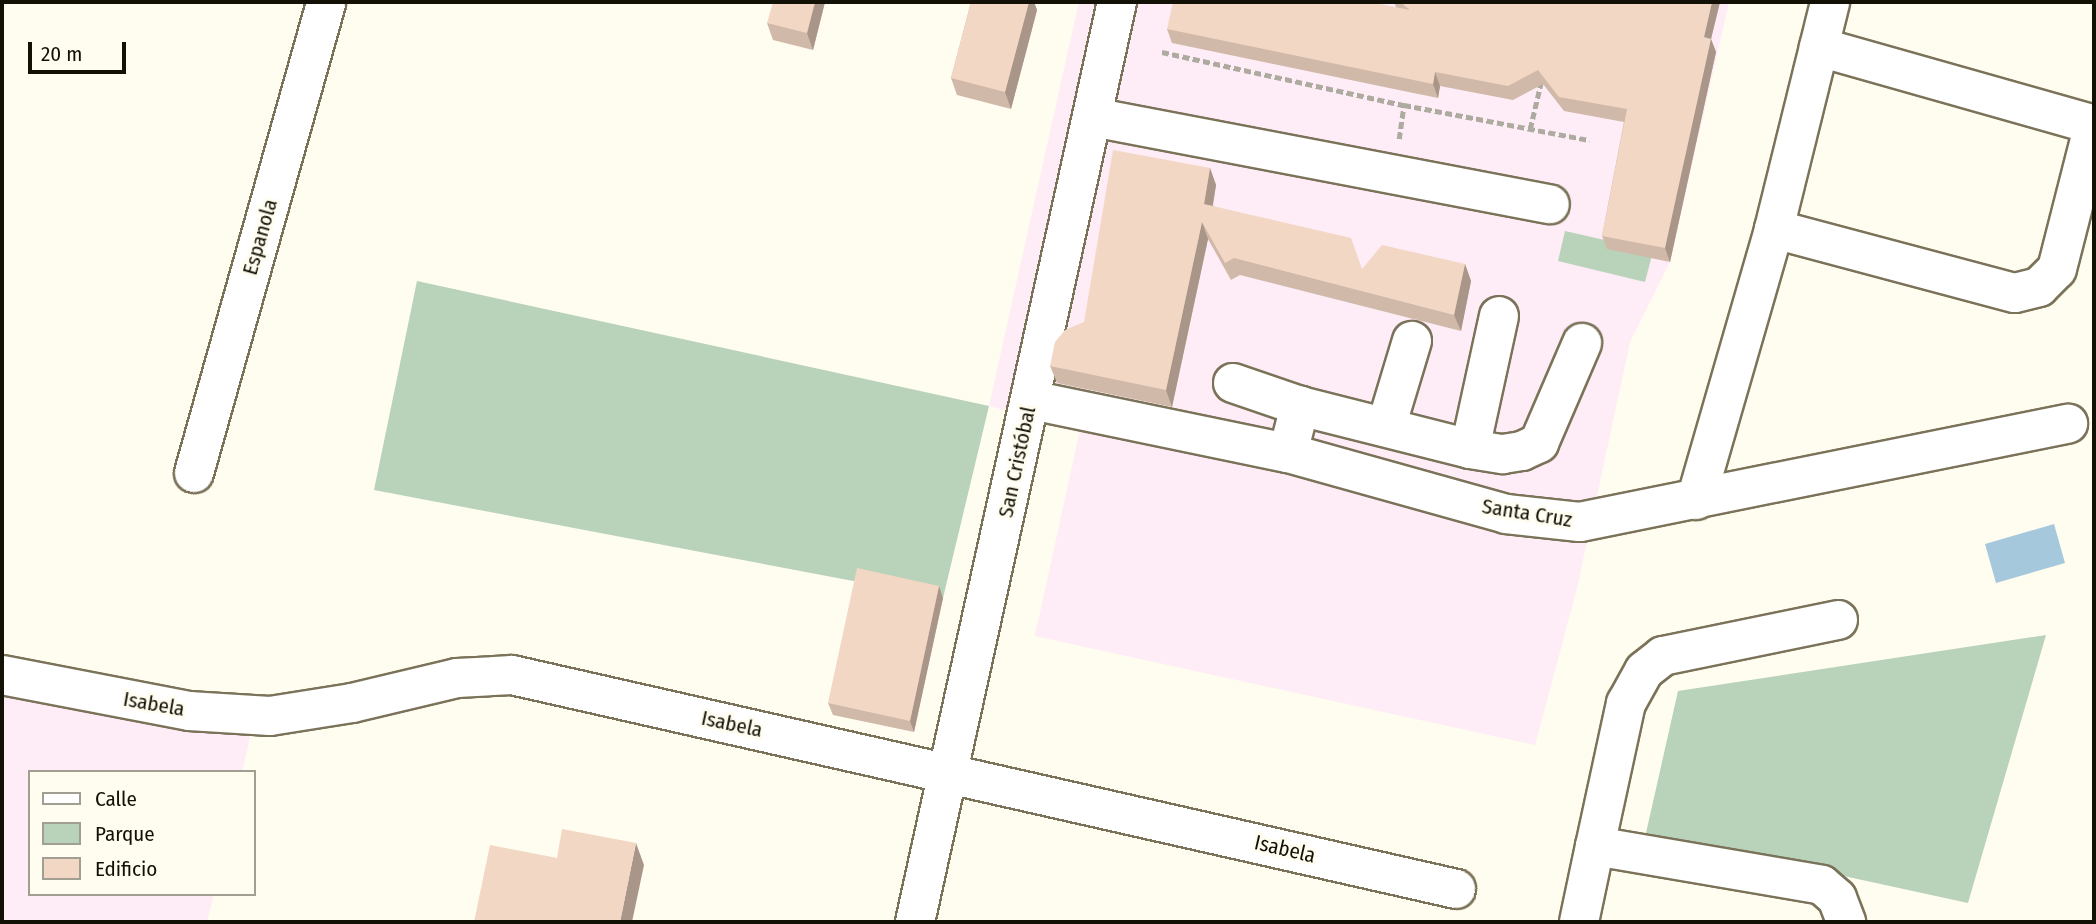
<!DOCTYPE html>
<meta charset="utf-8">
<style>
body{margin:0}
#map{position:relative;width:2096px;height:924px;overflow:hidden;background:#fffcf0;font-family:"Fira Sans Condensed",sans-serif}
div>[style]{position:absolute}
.education>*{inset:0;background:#feecf6}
.green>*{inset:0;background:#b9d2ba}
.water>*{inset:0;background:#a5c8dc}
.path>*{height:4.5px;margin-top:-2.25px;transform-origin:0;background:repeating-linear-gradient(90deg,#adaa9f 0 7px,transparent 0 10.5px)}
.roads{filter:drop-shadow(2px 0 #7b7359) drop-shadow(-2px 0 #7b7359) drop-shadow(0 2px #7b7359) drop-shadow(0 -2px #7b7359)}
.minor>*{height:38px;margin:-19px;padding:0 19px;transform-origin:19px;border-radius:19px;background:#fff}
.wall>*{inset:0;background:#d0b9a9}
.shaded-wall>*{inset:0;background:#a99689}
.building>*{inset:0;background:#f2d7c4}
span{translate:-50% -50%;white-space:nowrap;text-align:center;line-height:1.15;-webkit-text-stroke:6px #fffcf0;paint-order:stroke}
.street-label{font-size:21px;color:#131006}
.frame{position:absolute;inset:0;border:4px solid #131006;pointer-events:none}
.legend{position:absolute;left:28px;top:770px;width:228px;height:126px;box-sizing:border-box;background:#fffcf0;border:2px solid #a19e92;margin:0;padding:9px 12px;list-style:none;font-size:21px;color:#131006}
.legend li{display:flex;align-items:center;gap:14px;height:35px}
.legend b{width:35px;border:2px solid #a19e92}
.scale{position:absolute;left:28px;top:42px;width:98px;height:32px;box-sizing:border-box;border:4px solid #131006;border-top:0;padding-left:9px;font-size:21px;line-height:24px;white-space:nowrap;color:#131006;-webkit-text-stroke:5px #fffcf0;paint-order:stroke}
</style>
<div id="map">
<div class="education">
<i style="clip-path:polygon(1079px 2px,1729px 2px,1670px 262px,1630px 342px,1577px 588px,1535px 745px,1035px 636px,1080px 430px,989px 406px)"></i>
<i style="clip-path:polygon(2px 681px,252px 728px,242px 772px,30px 772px,30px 894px,214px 894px,207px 922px,2px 922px)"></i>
</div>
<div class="green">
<i style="clip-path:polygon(1565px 231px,1653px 251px,1645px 282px,1558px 261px)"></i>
<i style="clip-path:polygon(417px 281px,989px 406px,943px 598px,374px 490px)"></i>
<i style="clip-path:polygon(2046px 635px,1968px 903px,1646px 833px,1678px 691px)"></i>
</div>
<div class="water">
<i style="clip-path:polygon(2054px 524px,2065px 563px,1996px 583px,1985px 544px)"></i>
</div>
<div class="path">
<i style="left:1162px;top:52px;width:248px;rotate:12.4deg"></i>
<i style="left:1530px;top:129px;width:48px;rotate:-76.8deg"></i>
<i style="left:1399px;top:139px;width:34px;rotate:-82deg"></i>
<i style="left:1404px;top:105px;width:189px;rotate:10.7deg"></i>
</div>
<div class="roads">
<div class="minor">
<i style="left:1819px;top:47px;width:286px;rotate:15.8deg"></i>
<i style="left:1092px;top:117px;width:466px;rotate:10.8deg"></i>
<i style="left:1774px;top:229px;width:249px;rotate:14.9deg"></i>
<i style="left:2015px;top:293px;width:25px;rotate:-14deg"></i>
<i style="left:2039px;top:287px;width:25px;rotate:-45deg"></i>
<i style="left:2057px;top:269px;width:150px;rotate:-75.7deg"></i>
<i style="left:1233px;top:383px;width:71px;rotate:18.9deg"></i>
<i style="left:1031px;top:400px;width:262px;rotate:11.7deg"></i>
<i style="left:1288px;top:453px;width:226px;rotate:15.6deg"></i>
<i style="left:1506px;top:514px;width:74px;rotate:6.2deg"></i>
<i style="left:1580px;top:522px;width:498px;rotate:-11.4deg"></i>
<i style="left:1386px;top:427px;width:90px;rotate:-73.2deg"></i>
<i style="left:1470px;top:449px;width:136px;rotate:-77.7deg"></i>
<i style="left:1288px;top:453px;width:49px;rotate:-75.7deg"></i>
<i style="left:1300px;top:406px;width:175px;rotate:14.2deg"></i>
<i style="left:1470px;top:449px;width:33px;rotate:9deg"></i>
<i style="left:1503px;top:454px;width:19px;rotate:-9deg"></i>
<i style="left:1522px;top:451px;width:19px;rotate:-25deg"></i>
<i style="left:1539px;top:443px;width:109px;rotate:-66.7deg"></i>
<i style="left:194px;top:473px;width:489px;rotate:-74.3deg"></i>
<i style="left:1696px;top:500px;width:282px;rotate:-73.9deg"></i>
<i style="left:1774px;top:229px;width:234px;rotate:-76.1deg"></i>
<i style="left:1838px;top:620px;width:179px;rotate:168.4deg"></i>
<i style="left:1663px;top:656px;width:24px;rotate:142deg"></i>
<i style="left:1644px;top:671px;width:37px;rotate:119deg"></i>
<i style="left:1626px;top:703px;width:146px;rotate:102.2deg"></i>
<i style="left:1595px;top:846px;width:230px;rotate:9.7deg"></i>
<i style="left:1822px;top:885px;width:20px;rotate:41deg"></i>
<i style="left:1837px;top:898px;width:26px;rotate:69deg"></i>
<i style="left:2px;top:675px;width:190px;rotate:10.9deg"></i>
<i style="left:189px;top:711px;width:81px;rotate:3.5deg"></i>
<i style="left:270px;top:716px;width:83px;rotate:-9deg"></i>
<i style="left:352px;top:703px;width:108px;rotate:-13.4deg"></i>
<i style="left:457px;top:678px;width:55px;rotate:-3.1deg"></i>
<i style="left:512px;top:675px;width:968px;rotate:12.77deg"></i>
<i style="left:915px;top:922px;width:942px;rotate:-77.62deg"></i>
<i style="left:1579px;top:922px;width:78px;rotate:-78.1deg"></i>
</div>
</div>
<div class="wall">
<i style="clip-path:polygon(825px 2px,813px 50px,773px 40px,767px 23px)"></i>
<i style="clip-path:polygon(971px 2px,1034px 2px,1037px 10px,1011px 109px,957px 95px,951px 78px)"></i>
<i style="clip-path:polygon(1394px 2px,1581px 2px,1592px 4px,1592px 2px,1720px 2px,1711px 39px,1716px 52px,1670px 262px,1607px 249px,1602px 236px,1624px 122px,1564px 111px,1543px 84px,1513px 100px,1440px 86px,1438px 98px,1172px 43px,1167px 29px,1396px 7px)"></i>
<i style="clip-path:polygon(1210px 168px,1216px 185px,1213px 206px,1362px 269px,1465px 264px,1471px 281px,1461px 331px,1240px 275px,1231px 280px,1208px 239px,1172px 407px,1057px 383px,1050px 366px)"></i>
<i style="clip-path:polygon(939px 586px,943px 598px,914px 732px,833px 715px,828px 703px)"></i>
</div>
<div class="shaded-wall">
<i style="clip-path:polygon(815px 2px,825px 2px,813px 50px,807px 33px)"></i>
<i style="clip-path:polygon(1029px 2px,1034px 2px,1037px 10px,1011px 109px,1005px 92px)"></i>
<i style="clip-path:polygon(1712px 2px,1720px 2px,1711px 39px,1716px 52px,1670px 262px,1665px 248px,1704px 37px)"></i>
<i style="clip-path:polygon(1435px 72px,1440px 86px,1438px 98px,1433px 84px)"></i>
<i style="clip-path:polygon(1210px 168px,1216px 185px,1210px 221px,1204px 204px)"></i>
<i style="clip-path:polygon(1202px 222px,1208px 239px,1172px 407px,1166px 390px)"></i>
<i style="clip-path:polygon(1465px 264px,1471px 281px,1461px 331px,1454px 315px)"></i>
<i style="clip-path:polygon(939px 586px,943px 598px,914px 732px,910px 721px)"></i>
<i style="clip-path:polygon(636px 843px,644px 865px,632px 922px,620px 922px)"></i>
</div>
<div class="building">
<i style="clip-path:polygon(773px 2px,815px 2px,807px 33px,767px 23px)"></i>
<i style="clip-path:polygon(971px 2px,1029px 2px,1005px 92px,951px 78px)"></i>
<i style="clip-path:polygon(1173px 2px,1370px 2px,1410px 10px,1400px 2px,1581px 2px,1592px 4px,1592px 2px,1712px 2px,1704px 37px,1711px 39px,1665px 248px,1602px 236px,1627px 109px,1559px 97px,1538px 70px,1508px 86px,1435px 72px,1433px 84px,1167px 29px)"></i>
<i style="clip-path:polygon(1113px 150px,1210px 168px,1204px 204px,1351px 238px,1362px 269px,1382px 245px,1465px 264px,1454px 315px,1234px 258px,1225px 263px,1202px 222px,1166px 390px,1050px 366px,1055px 342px,1065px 330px,1084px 322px)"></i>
<i style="clip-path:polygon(857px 568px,939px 586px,910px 721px,828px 703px)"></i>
<i style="clip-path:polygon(562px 829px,636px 843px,620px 922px,474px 922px,490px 845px,557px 858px)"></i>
</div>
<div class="street-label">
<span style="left:260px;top:237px;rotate:-74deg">Espanola</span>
<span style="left:1017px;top:462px;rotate:-78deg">San Cristóbal</span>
<span style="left:1527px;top:513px;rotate:9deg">Santa Cruz</span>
<span style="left:154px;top:704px;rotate:10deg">Isabela</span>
<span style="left:732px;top:724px;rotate:12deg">Isabela</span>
<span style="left:1285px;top:849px;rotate:13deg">Isabela</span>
</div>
<div class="frame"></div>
<ul class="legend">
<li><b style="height:9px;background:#fff"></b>Calle</li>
<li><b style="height:19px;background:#b9d2ba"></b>Parque</li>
<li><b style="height:19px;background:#f2d7c4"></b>Edificio</li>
</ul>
<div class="scale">20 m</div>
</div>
